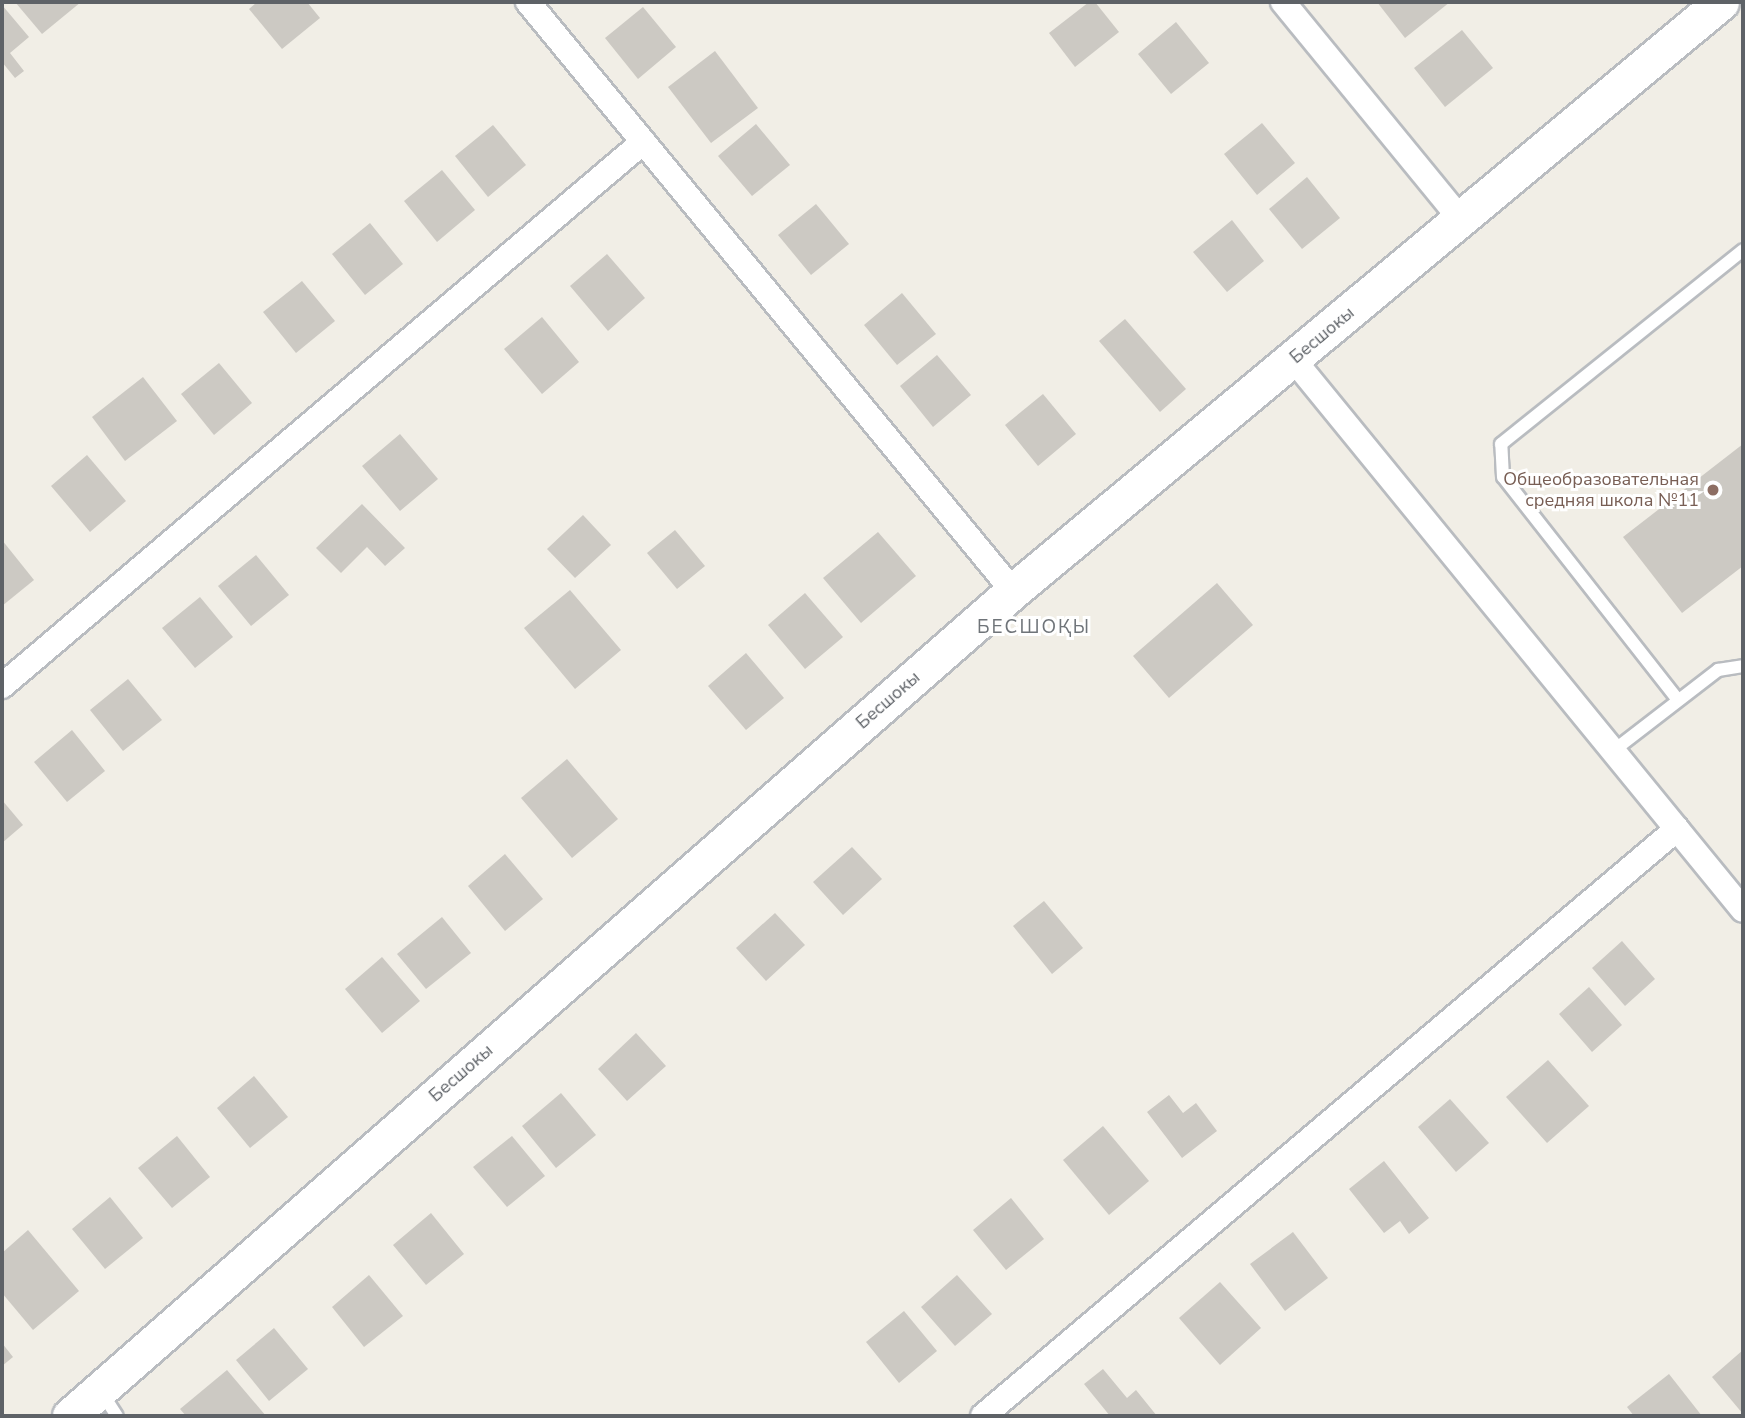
<!DOCTYPE html>
<meta charset="utf-8">
<style>
body{margin:0}
#map{position:relative;width:1745px;height:1418px;overflow:hidden;background:#f1eee6;font-family:"Nunito Sans",sans-serif}
div>[style]{position:absolute}
.building>*{inset:0;background:#ccc9c3}
.roads{filter:drop-shadow(2px 0 #b9bcc0) drop-shadow(-2px 0 #b9bcc0) drop-shadow(0 2px #b9bcc0) drop-shadow(0 -2px #b9bcc0)}
.lane>*{height:12px;margin:-6px;padding:0 6px;transform-origin:6px;border-radius:6px;background:#fff}
.street>*{height:24px;margin:-12px;padding:0 12px;transform-origin:12px;border-radius:12px;background:#fff}
.secondary>*{height:35px;margin:-17.5px;padding:0 17.5px;transform-origin:17.5px;border-radius:17.5px;background:#fff}
.dots>*{width:19px;height:19px;translate:-50% -50%;box-sizing:border-box;border:4px solid #fff;border-radius:50%}
span{translate:-50% -50%;white-space:nowrap;text-align:center;line-height:1.15;-webkit-text-stroke:6px #fff;paint-order:stroke}
.street-label{font-size:18px;color:#5e6267}
.education-label{font-size:18px;color:#785e54}
.right{translate:-100% -50%;text-align:right}
.neighbourhood-label{font-size:19px;color:#6f7479;letter-spacing:2px}
.frame{position:absolute;inset:0;border:4px solid #5e6267;pointer-events:none}
</style>
<div id="map">
<div class="building">
<i style="clip-path:polygon(15px 2px,81px 2px,42px 34px)"></i>
<i style="clip-path:polygon(257px 2px,307px 2px,320px 18px,282px 49px,249px 9px)"></i>
<i style="clip-path:polygon(1089px 2px,1095px 2px,1119px 32px,1075px 67px,1049px 33px)"></i>
<i style="clip-path:polygon(1377px 2px,1450px 2px,1405px 38px)"></i>
<i style="clip-path:polygon(2px 5px,29px 37px,10px 53px,24px 71px,15px 78px,2px 62px)"></i>
<i style="clip-path:polygon(643px 7px,676px 47px,638px 79px,605px 38px)"></i>
<i style="clip-path:polygon(1176px 22px,1209px 63px,1171px 94px,1138px 54px)"></i>
<i style="clip-path:polygon(1462px 30px,1493px 68px,1445px 107px,1414px 68px)"></i>
<i style="clip-path:polygon(715px 51px,758px 108px,711px 143px,668px 87px)"></i>
<i style="clip-path:polygon(1262px 123px,1295px 163px,1257px 195px,1224px 154px)"></i>
<i style="clip-path:polygon(756px 124px,790px 165px,752px 196px,718px 156px)"></i>
<i style="clip-path:polygon(493px 125px,526px 165px,488px 197px,455px 156px)"></i>
<i style="clip-path:polygon(442px 170px,475px 210px,437px 242px,404px 201px)"></i>
<i style="clip-path:polygon(1307px 177px,1340px 218px,1302px 249px,1269px 209px)"></i>
<i style="clip-path:polygon(816px 204px,849px 244px,811px 275px,778px 235px)"></i>
<i style="clip-path:polygon(1232px 220px,1264px 261px,1227px 292px,1193px 252px)"></i>
<i style="clip-path:polygon(370px 223px,403px 264px,365px 295px,332px 254px)"></i>
<i style="clip-path:polygon(607px 254px,645px 298px,608px 331px,570px 286px)"></i>
<i style="clip-path:polygon(302px 281px,335px 321px,296px 353px,263px 312px)"></i>
<i style="clip-path:polygon(902px 293px,936px 334px,897px 365px,864px 325px)"></i>
<i style="clip-path:polygon(542px 317px,579px 362px,542px 394px,504px 349px)"></i>
<i style="clip-path:polygon(1125px 319px,1186px 389px,1160px 412px,1099px 341px)"></i>
<i style="clip-path:polygon(937px 355px,971px 395px,933px 427px,900px 386px)"></i>
<i style="clip-path:polygon(219px 363px,252px 403px,214px 435px,181px 394px)"></i>
<i style="clip-path:polygon(143px 377px,177px 421px,125px 461px,92px 417px)"></i>
<i style="clip-path:polygon(1043px 394px,1076px 434px,1038px 466px,1005px 425px)"></i>
<i style="clip-path:polygon(400px 434px,438px 479px,400px 511px,362px 466px)"></i>
<i style="clip-path:polygon(1743px 444px,1743px 566px,1682px 613px,1623px 537px)"></i>
<i style="clip-path:polygon(87px 455px,126px 501px,90px 532px,51px 486px)"></i>
<i style="clip-path:polygon(362px 504px,405px 548px,385px 566px,367px 547px,341px 573px,316px 548px)"></i>
<i style="clip-path:polygon(583px 515px,611px 545px,575px 578px,547px 549px)"></i>
<i style="clip-path:polygon(675px 530px,705px 566px,677px 589px,647px 553px)"></i>
<i style="clip-path:polygon(878px 532px,916px 576px,861px 623px,823px 578px)"></i>
<i style="clip-path:polygon(2px 540px,34px 580px,2px 606px)"></i>
<i style="clip-path:polygon(256px 555px,289px 595px,251px 626px,218px 586px)"></i>
<i style="clip-path:polygon(1217px 583px,1253px 625px,1169px 698px,1133px 656px)"></i>
<i style="clip-path:polygon(570px 590px,621px 650px,575px 689px,524px 628px)"></i>
<i style="clip-path:polygon(805px 593px,843px 637px,805px 669px,768px 625px)"></i>
<i style="clip-path:polygon(200px 597px,233px 637px,195px 668px,162px 628px)"></i>
<i style="clip-path:polygon(746px 653px,784px 698px,746px 730px,708px 686px)"></i>
<i style="clip-path:polygon(128px 679px,162px 720px,123px 751px,90px 710px)"></i>
<i style="clip-path:polygon(72px 730px,105px 771px,67px 802px,34px 762px)"></i>
<i style="clip-path:polygon(567px 759px,618px 819px,572px 858px,521px 798px)"></i>
<i style="clip-path:polygon(2px 800px,23px 825px,2px 843px)"></i>
<i style="clip-path:polygon(852px 847px,882px 879px,843px 915px,813px 882px)"></i>
<i style="clip-path:polygon(505px 854px,543px 899px,505px 931px,468px 886px)"></i>
<i style="clip-path:polygon(1044px 901px,1083px 948px,1052px 974px,1013px 926px)"></i>
<i style="clip-path:polygon(775px 913px,805px 945px,766px 981px,736px 948px)"></i>
<i style="clip-path:polygon(442px 917px,471px 953px,426px 989px,397px 954px)"></i>
<i style="clip-path:polygon(1622px 941px,1655px 979px,1625px 1006px,1592px 968px)"></i>
<i style="clip-path:polygon(382px 957px,420px 1001px,382px 1033px,345px 989px)"></i>
<i style="clip-path:polygon(1589px 987px,1622px 1025px,1592px 1052px,1559px 1014px)"></i>
<i style="clip-path:polygon(636px 1033px,666px 1066px,627px 1101px,598px 1069px)"></i>
<i style="clip-path:polygon(1548px 1060px,1589px 1106px,1547px 1143px,1506px 1097px)"></i>
<i style="clip-path:polygon(254px 1076px,288px 1117px,250px 1148px,217px 1108px)"></i>
<i style="clip-path:polygon(561px 1093px,596px 1135px,556px 1168px,522px 1126px)"></i>
<i style="clip-path:polygon(1169px 1095px,1183px 1113px,1196px 1103px,1217px 1131px,1182px 1158px,1147px 1112px)"></i>
<i style="clip-path:polygon(1450px 1099px,1489px 1143px,1456px 1172px,1418px 1127px)"></i>
<i style="clip-path:polygon(1103px 1126px,1149px 1181px,1109px 1215px,1063px 1160px)"></i>
<i style="clip-path:polygon(177px 1136px,210px 1177px,172px 1208px,138px 1168px)"></i>
<i style="clip-path:polygon(512px 1136px,545px 1176px,507px 1207px,473px 1167px)"></i>
<i style="clip-path:polygon(1384px 1161px,1429px 1218px,1409px 1234px,1400px 1221px,1384px 1233px,1349px 1189px)"></i>
<i style="clip-path:polygon(110px 1197px,143px 1238px,105px 1269px,72px 1229px)"></i>
<i style="clip-path:polygon(1011px 1198px,1044px 1239px,1006px 1270px,973px 1230px)"></i>
<i style="clip-path:polygon(431px 1213px,464px 1254px,426px 1285px,393px 1245px)"></i>
<i style="clip-path:polygon(28px 1230px,79px 1291px,33px 1330px,2px 1293px,2px 1253px)"></i>
<i style="clip-path:polygon(1293px 1232px,1328px 1278px,1285px 1311px,1250px 1264px)"></i>
<i style="clip-path:polygon(369px 1275px,403px 1316px,364px 1347px,332px 1307px)"></i>
<i style="clip-path:polygon(957px 1275px,992px 1314px,955px 1346px,921px 1307px)"></i>
<i style="clip-path:polygon(1220px 1282px,1261px 1328px,1220px 1365px,1179px 1318px)"></i>
<i style="clip-path:polygon(904px 1311px,937px 1351px,899px 1383px,866px 1342px)"></i>
<i style="clip-path:polygon(274px 1328px,308px 1369px,269px 1401px,236px 1360px)"></i>
<i style="clip-path:polygon(2px 1343px,13px 1357px,2px 1366px)"></i>
<i style="clip-path:polygon(1743px 1350px,1743px 1414px,1712px 1377px)"></i>
<i style="clip-path:polygon(1103px 1369px,1127px 1398px,1136px 1390px,1157px 1416px,1110px 1416px,1084px 1384px)"></i>
<i style="clip-path:polygon(227px 1370px,266px 1416px,186px 1416px,180px 1409px)"></i>
<i style="clip-path:polygon(1669px 1374px,1702px 1416px,1634px 1416px,1627px 1407px)"></i>
</div>
<div class="roads">
<div class="lane">
<i style="left:1678px;top:700px;width:283px;rotate:-128.1deg"></i>
<i style="left:1503px;top:477px;width:33px;rotate:-93deg"></i>
<i style="left:1501px;top:444px;width:310px;rotate:-38.7deg"></i>
<i style="left:1613px;top:751px;width:133px;rotate:-37.6deg"></i>
<i style="left:1718px;top:670px;width:25px;rotate:-9deg"></i>
<i style="left:102px;top:1393px;width:27px;rotate:57deg"></i>
</div>
<div class="street">
<i style="left:528px;top:2px;width:763px;rotate:50.53deg"></i>
<i style="left:1283px;top:2px;width:279px;rotate:50.7deg"></i>
<i style="left:1293px;top:359px;width:711px;rotate:50.76deg"></i>
<i style="left:2px;top:686px;width:841px;rotate:-40.32deg"></i>
<i style="left:983px;top:1416px;width:909px;rotate:-40.23deg"></i>
</div>
<div class="secondary">
<i style="left:70px;top:1416px;width:1253px;rotate:-41.18deg"></i>
<i style="left:1013px;top:591px;width:921px;rotate:-39.76deg"></i>
</div>
</div>
<div class="dots">
<i style="left:1713px;top:490px;background:#8d6e63"></i>
</div>
<div class="street-label">
<span style="left:1322px;top:335px;rotate:-40deg">Бесшокы</span>
<span style="left:888px;top:700px;rotate:-41deg">Бесшокы</span>
<span style="left:461px;top:1073px;rotate:-41deg">Бесшокы</span>
</div>
<div class="education-label">
<span class="right" style="left:1699px;top:490px">Общеобразовательная<br>средняя школа №11</span>
</div>
<div class="neighbourhood-label">
<span style="left:1034px;top:628px">БЕСШОҚЫ</span>
</div>
<div class="frame"></div>
</div>
